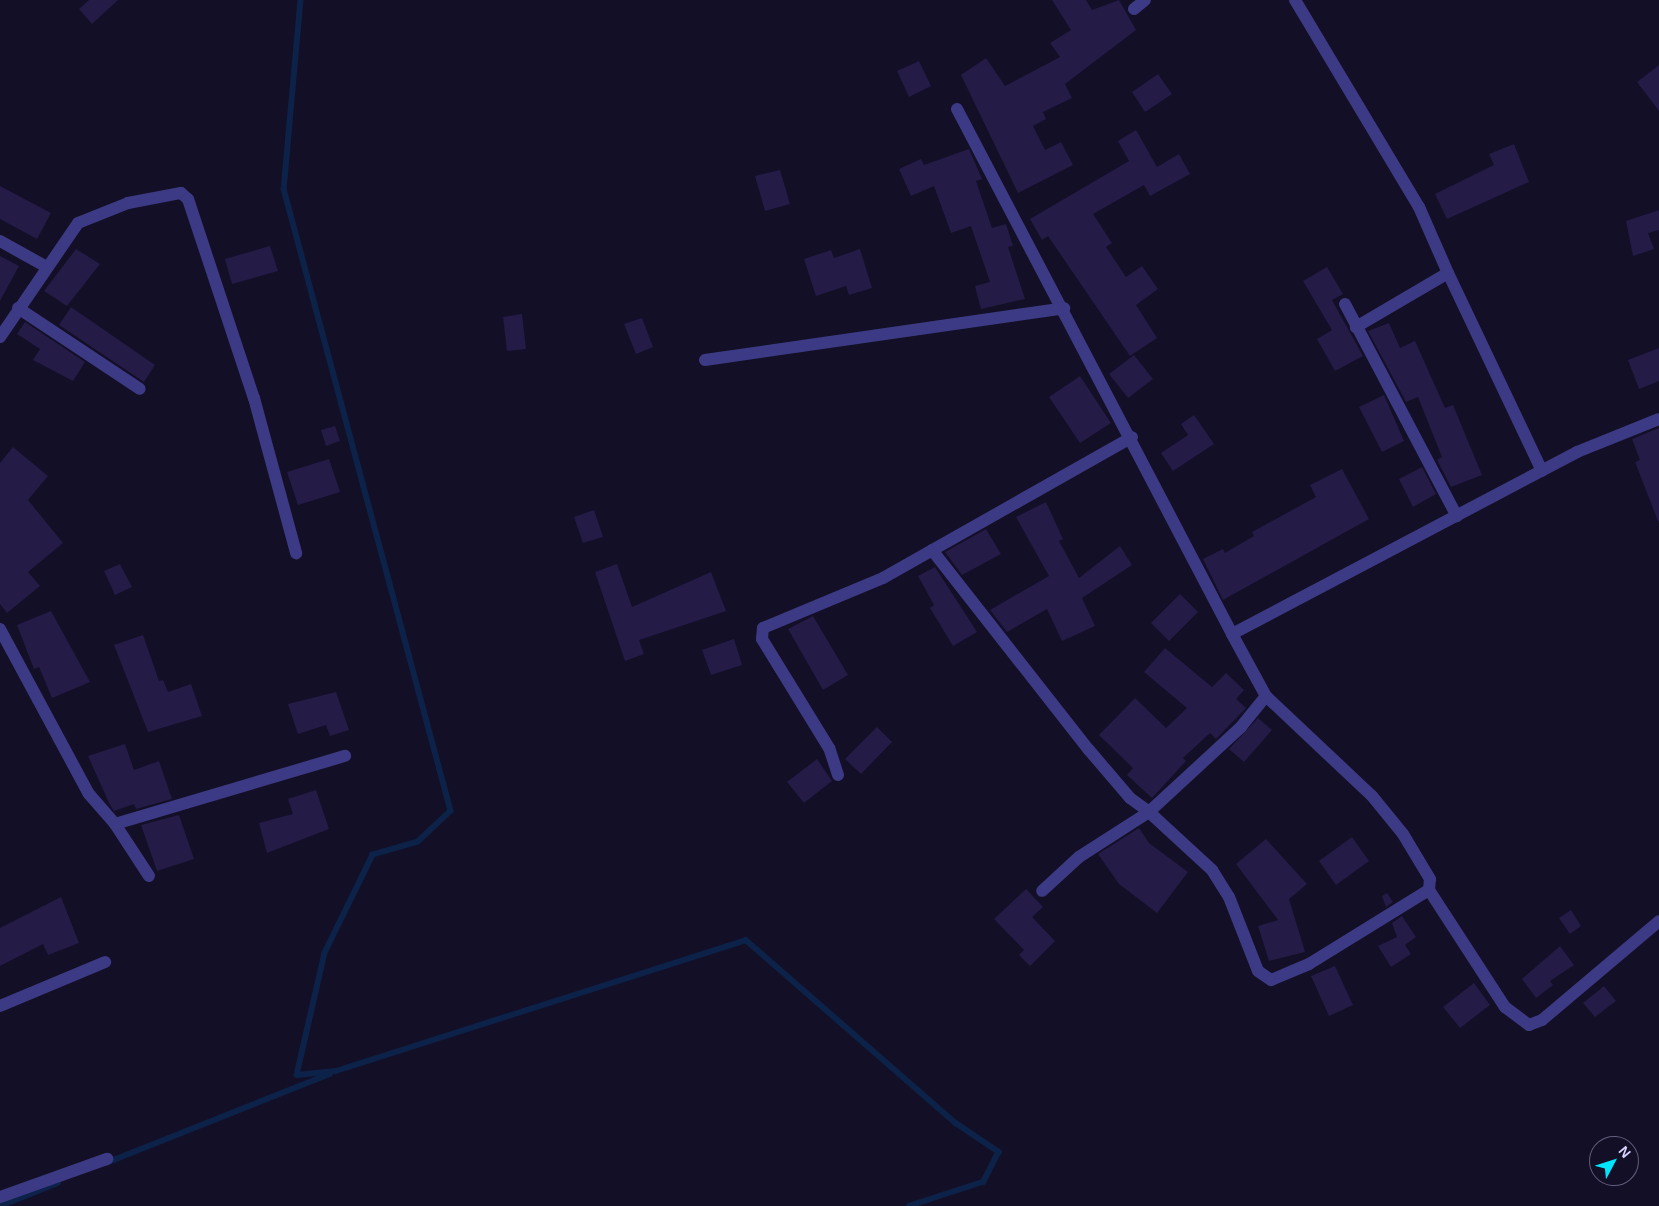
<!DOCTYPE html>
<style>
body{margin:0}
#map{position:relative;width:1659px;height:1206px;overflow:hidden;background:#130f26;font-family:Arial,sans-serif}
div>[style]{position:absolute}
.stream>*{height:5.5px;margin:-2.75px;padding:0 2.75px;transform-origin:2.75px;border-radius:2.75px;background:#0c2248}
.building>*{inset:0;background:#241b47}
.minor>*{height:12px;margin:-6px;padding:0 6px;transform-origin:6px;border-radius:6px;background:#3d3a85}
span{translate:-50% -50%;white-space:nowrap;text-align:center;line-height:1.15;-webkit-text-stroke:4px #130f26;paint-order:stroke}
.north{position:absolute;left:1589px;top:1136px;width:50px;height:50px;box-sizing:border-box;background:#130f26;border:1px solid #625e7d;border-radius:50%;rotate:50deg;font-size:14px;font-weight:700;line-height:20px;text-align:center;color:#d9d4ff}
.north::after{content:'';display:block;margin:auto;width:18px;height:22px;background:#00e5ff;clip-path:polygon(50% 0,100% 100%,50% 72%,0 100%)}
</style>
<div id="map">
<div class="stream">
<i style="left:301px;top:0;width:190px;rotate:95.1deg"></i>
<i style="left:284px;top:189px;width:644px;rotate:74.97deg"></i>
<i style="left:451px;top:811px;width:45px;rotate:136.8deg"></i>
<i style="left:418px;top:842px;width:47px;rotate:163.9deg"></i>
<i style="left:373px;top:855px;width:109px;rotate:116.1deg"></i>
<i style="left:325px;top:953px;width:125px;rotate:102.9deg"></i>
<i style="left:297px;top:1075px;width:39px;rotate:-6deg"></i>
<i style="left:336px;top:1071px;width:430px;rotate:-17.7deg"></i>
<i style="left:746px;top:940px;width:279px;rotate:41.1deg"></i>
<i style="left:956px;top:1123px;width:52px;rotate:34deg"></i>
<i style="left:999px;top:1152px;width:34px;rotate:117deg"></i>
<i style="left:984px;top:1182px;width:78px;rotate:162deg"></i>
<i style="left:106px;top:1163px;width:241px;rotate:-21.7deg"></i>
<i style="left:0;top:1206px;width:62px;rotate:-21.6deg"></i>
</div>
<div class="building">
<i style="clip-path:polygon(89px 0,118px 0,92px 24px,79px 9px)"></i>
<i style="clip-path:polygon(1052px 0,1086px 0,1092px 10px,1119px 0,1136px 30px,1065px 84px,1072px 98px,1043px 112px,1046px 119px,1033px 126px,1045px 150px,1061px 142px,1073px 165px,1018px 193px,961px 75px,986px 58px,1005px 86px,1060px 57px,1050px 43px,1071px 30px)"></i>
<i style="clip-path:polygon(919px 61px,931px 86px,909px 97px,897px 71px)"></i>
<i style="clip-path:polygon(1659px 65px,1659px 111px,1637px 82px)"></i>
<i style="clip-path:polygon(1158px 74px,1172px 94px,1145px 112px,1132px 92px)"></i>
<i style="clip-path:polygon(1136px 130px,1157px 167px,1179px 154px,1190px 174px,1150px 196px,1144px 185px,1093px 214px,1112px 243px,1106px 247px,1126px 277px,1142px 266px,1158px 289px,1136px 305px,1157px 338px,1130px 356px,1048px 236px,1042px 240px,1030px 219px,1129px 161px,1118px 141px)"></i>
<i style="clip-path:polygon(1514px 144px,1529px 182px,1447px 219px,1435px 194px,1494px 165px,1489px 154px)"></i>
<i style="clip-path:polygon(969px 149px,982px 179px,976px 181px,992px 228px,1006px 224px,1013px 246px,1008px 247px,1025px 299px,981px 309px,975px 286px,990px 282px,971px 226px,951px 233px,934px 186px,911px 196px,899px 169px,921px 159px,924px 165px)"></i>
<i style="clip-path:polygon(780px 170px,790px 204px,765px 211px,755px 176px)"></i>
<i style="clip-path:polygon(0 186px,51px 213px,37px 239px,0 219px)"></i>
<i style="clip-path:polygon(1659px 210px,1659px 230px,1648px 233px,1654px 249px,1633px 256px,1626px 221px)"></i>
<i style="clip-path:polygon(270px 246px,278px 271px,232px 284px,225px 259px)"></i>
<i style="clip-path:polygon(76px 249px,100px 264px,67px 306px,44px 291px)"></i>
<i style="clip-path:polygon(860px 249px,872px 288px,849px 295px,846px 286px,816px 296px,804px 259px,831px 250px,834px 258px)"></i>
<i style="clip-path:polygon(0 256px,19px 266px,0 301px)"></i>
<i style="clip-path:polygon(1327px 267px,1343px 294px,1332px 300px,1363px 356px,1335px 371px,1317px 339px,1332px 330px,1303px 281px)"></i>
<i style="clip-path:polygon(71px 307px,155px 365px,144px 382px,59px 325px)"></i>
<i style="clip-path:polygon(522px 314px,526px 349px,507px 351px,503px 317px)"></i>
<i style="clip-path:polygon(642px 318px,653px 347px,636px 354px,624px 324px)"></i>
<i style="clip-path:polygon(25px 322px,85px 362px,73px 381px,33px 360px,40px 349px,17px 334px)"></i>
<i style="clip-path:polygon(1389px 323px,1400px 348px,1415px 341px,1445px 408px,1453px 405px,1482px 475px,1451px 487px,1437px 460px,1442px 457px,1418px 397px,1406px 402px,1368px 331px)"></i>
<i style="clip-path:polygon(1659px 348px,1659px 381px,1639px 389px,1628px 360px)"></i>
<i style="clip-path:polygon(1134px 355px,1153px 379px,1128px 398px,1109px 374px)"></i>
<i style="clip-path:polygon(1080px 376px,1111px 423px,1080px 443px,1049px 397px)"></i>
<i style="clip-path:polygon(1384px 395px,1404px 441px,1382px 452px,1359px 407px)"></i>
<i style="clip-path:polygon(1194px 415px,1214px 444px,1173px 471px,1161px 453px,1188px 435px,1181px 424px)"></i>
<i style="clip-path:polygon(335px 426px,340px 441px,326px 446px,321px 430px)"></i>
<i style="clip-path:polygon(1659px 428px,1659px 521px,1658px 521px,1635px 462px,1640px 460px,1632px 439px)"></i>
<i style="clip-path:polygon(13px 447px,48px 476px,28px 500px,63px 543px,28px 572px,40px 586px,7px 613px,0 604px,0 463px)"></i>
<i style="clip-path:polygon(329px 459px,340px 492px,298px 505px,287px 472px)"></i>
<i style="clip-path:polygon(1422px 467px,1436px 494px,1413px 507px,1399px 479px)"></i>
<i style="clip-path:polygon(1342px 469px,1369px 519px,1223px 600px,1203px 559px,1223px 549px,1225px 553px,1254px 536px,1252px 532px,1316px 497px,1310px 485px)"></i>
<i style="clip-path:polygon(1046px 502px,1063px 539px,1059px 541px,1079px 578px,1120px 546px,1132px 565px,1082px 598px,1095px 626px,1062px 641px,1047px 609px,1007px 632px,990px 610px,1049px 576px,1016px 517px)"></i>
<i style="clip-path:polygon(594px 510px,603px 537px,583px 543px,574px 517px)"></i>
<i style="clip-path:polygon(986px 529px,1001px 554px,962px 575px,945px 552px)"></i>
<i style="clip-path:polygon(120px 564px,132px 587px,115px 595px,104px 571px)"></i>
<i style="clip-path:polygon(617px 564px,632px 607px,711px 572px,726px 611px,639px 640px,644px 654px,625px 661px,595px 572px)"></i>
<i style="clip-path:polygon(935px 567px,977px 632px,953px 646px,930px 608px,934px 605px,918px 576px)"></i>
<i style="clip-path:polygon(1180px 594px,1198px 612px,1169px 641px,1151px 623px)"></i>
<i style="clip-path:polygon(51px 611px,90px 682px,52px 698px,39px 667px,34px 669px,17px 625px)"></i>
<i style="clip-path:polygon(813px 616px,848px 675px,823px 690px,788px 629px)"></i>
<i style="clip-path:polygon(143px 635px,159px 681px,163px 680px,168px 692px,191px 684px,202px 716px,148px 732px,114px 645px)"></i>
<i style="clip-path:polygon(734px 639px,742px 665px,711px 675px,702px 650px)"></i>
<i style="clip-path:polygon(1165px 648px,1212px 687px,1226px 673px,1244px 690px,1236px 699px,1246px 708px,1216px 739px,1210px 733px,1183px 758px,1186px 761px,1152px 798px,1127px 775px,1133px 768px,1099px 735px,1135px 698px,1166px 728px,1187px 708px,1144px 672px)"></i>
<i style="clip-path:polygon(336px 692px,349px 730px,330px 736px,326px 725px,298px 734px,288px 704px)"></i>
<i style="clip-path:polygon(1258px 718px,1272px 730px,1244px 762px,1229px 749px)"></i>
<i style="clip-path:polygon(877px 727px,892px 742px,861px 774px,845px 759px)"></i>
<i style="clip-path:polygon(125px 744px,134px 770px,159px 761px,172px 799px,136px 809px,134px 804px,114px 811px,110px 805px,88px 756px)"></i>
<i style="clip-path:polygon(817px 759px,832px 781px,804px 803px,787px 782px)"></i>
<i style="clip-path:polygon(316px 790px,329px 829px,267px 853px,259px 823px,293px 814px,288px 799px)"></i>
<i style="clip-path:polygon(179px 815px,194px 859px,157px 871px,141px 825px)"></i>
<i style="clip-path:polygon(1139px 828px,1149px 843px,1188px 872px,1157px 913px,1119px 884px,1098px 854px)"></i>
<i style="clip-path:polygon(1352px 837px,1369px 861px,1336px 885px,1319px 861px)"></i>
<i style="clip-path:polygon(1266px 839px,1307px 884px,1289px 899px,1305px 952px,1269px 961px,1258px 926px,1278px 920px,1236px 864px)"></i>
<i style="clip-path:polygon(1026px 889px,1043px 907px,1032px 917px,1055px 941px,1030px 966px,1019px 955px,1024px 950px,994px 919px)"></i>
<i style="clip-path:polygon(1387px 893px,1393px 902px,1386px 907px,1382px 896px)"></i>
<i style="clip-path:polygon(61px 897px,79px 943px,48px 955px,43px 944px,0 966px,0 928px)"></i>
<i style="clip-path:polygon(1571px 910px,1581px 926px,1570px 934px,1559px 918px)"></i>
<i style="clip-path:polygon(1402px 916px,1416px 937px,1405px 945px,1411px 954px,1391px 967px,1378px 946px,1397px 937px,1392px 923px)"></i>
<i style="clip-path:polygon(1560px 946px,1574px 965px,1550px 981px,1553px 985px,1536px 998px,1522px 979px)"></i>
<i style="clip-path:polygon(1335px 966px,1353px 1005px,1329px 1016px,1311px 976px)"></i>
<i style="clip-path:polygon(1474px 983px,1490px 1005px,1460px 1028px,1443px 1007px)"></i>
<i style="clip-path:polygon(1604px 986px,1616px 1001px,1595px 1017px,1583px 1003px)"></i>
</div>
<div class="minor">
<i style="left:1295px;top:0;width:241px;rotate:59.1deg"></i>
<i style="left:1419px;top:207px;width:72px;rotate:66.3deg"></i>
<i style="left:1448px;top:273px;width:107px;rotate:149.6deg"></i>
<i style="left:1134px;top:9px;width:14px;rotate:-39deg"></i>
<i style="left:957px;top:109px;width:593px;rotate:62.35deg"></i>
<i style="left:1232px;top:634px;width:390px;rotate:-27.8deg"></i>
<i style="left:1577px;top:452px;width:88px;rotate:-21.9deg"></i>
<i style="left:0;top:241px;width:51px;rotate:29.1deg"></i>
<i style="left:1448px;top:273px;width:219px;rotate:64.6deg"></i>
<i style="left:1345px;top:304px;width:240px;rotate:62.2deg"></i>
<i style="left:18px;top:308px;width:146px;rotate:33.6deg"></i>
<i style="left:0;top:337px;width:138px;rotate:-55.6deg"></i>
<i style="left:78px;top:223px;width:54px;rotate:-21.8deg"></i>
<i style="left:128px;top:203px;width:54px;rotate:-10.7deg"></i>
<i style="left:181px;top:193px;width:9px;rotate:41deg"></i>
<i style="left:188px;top:199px;width:210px;rotate:71.7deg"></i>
<i style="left:254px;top:398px;width:161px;rotate:74.8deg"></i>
<i style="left:705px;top:360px;width:363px;rotate:-8.2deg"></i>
<i style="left:932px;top:550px;width:254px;rotate:51.9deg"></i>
<i style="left:1089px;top:750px;width:63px;rotate:49.5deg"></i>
<i style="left:1130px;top:798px;width:24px;rotate:36deg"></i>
<i style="left:1149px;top:812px;width:83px;rotate:147.3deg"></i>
<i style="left:1079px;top:857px;width:50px;rotate:137.4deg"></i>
<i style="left:0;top:629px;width:187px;rotate:61.7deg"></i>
<i style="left:89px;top:794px;width:40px;rotate:49deg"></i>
<i style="left:115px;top:824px;width:62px;rotate:56.8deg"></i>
<i style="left:1232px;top:634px;width:71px;rotate:61.3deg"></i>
<i style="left:1266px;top:696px;width:40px;rotate:129deg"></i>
<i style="left:1241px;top:727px;width:125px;rotate:137.3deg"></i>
<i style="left:1149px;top:812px;width:86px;rotate:42.6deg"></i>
<i style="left:1212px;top:870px;width:32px;rotate:58deg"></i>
<i style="left:1229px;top:897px;width:79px;rotate:68.6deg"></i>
<i style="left:1258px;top:971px;width:16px;rotate:35deg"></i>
<i style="left:1271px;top:980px;width:41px;rotate:-22.8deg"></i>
<i style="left:1309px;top:964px;width:141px;rotate:-31.7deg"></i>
<i style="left:1429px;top:890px;width:11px;rotate:-85deg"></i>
<i style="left:1430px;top:879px;width:52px;rotate:-121deg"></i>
<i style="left:1403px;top:834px;width:49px;rotate:-129.2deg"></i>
<i style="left:1372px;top:796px;width:146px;rotate:-136.7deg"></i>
<i style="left:838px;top:775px;width:28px;rotate:-108deg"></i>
<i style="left:829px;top:748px;width:128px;rotate:-121.6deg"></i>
<i style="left:762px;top:639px;width:11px;rotate:-85deg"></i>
<i style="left:763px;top:628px;width:130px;rotate:-22.6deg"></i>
<i style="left:883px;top:578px;width:286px;rotate:-29.5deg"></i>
<i style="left:115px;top:824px;width:240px;rotate:-16.5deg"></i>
<i style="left:1429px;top:890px;width:140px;rotate:57deg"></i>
<i style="left:1505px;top:1007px;width:30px;rotate:37deg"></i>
<i style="left:1529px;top:1025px;width:14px;rotate:-21deg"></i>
<i style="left:1542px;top:1020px;width:153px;rotate:-40.2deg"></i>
<i style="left:0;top:1006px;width:114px;rotate:-22.7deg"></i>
<i style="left:0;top:1197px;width:114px;rotate:-19.6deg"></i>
</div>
<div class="north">N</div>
</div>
